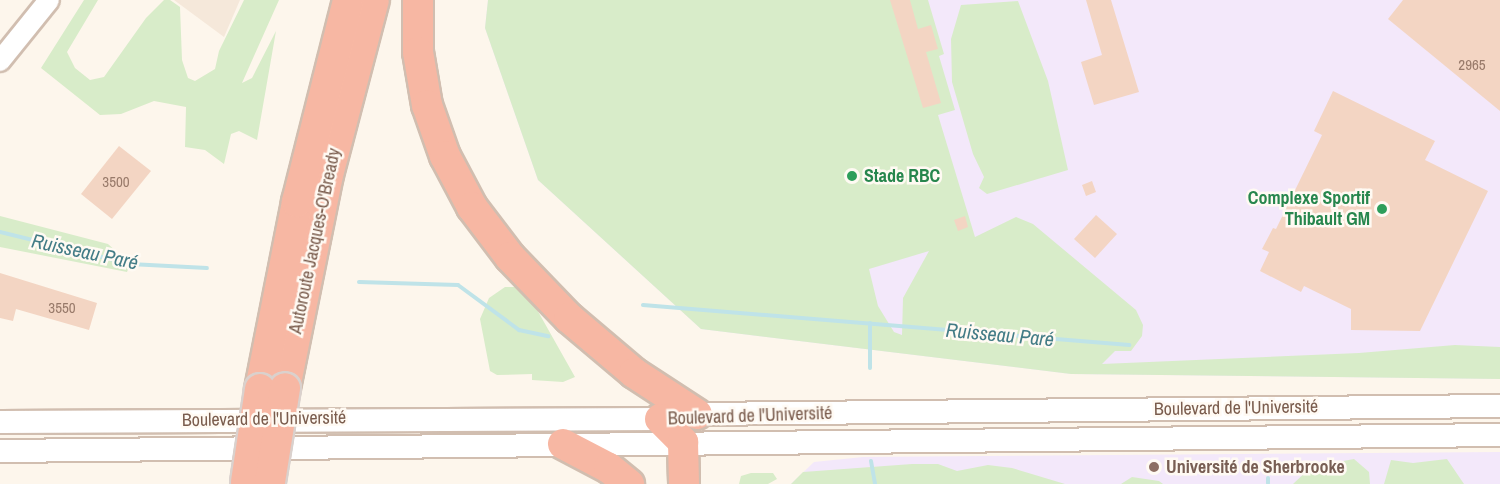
<!DOCTYPE html>
<meta charset="utf-8">
<style>
body{margin:0}
#map{position:relative;width:1500px;height:484px;overflow:hidden;background:#fdf6ec;font-family:"Archivo Narrow",sans-serif}
div>[style]{position:absolute}
.residential>*{inset:0;background:#f5e8da}
.education>*{inset:0;background:#f3e8fa}
.green>*{inset:0;background:#d8ecc9}
.stream>*{height:4px;margin:-2px;padding:0 2px;transform-origin:2px;border-radius:2px;background:#bfe3e8}
.building>*{inset:0;background:#f3d5c3}
.roads{filter:drop-shadow(2px 0 #d1beb0) drop-shadow(-2px 0 #d1beb0) drop-shadow(0 2px #d1beb0) drop-shadow(0 -2px #d1beb0)}
.tertiary>*{height:20px;margin:-10px;padding:0 10px;transform-origin:10px;border-radius:10px;background:#fff}
.secondary>*{height:22px;margin:-11px;padding:0 11px;transform-origin:11px;border-radius:11px;background:#fff}
.motorway>*{height:30px;margin:-15px;padding:0 15px;transform-origin:15px;border-radius:15px;background:#f7b7a3}
.bridges{filter:drop-shadow(2px 0 #dad1cd) drop-shadow(-2px 0 #dad1cd) drop-shadow(0 2px #dad1cd) drop-shadow(0 -2px #dad1cd)}
.motorway-bridge>*{height:30px;margin:-15px;padding:0 15px;transform-origin:15px;border-radius:15px;background:#f7b7a3}
.dots>*{width:16px;height:16px;translate:-50% -50%;box-sizing:border-box;border:3px solid #fffaf3;border-radius:50%}
span{translate:-50% -50%;white-space:nowrap;text-align:center;line-height:1.15;-webkit-text-stroke:5px #fffaf3;paint-order:stroke}
.number-label{font-size:15px;color:#987a6a}
.number-label span{-webkit-text-stroke-width:0}
.leisure-label{font-size:18px;color:#27864d;font-weight:700}
.left{translate:0 -50%;text-align:left}
.right{translate:-100% -50%;text-align:right}
.street-label{font-size:18px;color:#7a5c4d}
.education-label{font-size:18px;color:#785e54;font-weight:700}
.water-label{font-size:20px;color:#437c86;font-style:italic}
</style>
<div id="map">
<div class="residential">
<i style="clip-path:polygon(174px 0,240px 0,224px 37px)"></i>
</div>
<div class="education">
<i style="clip-path:polygon(488px 0,1500px 0,1500px 379px,1071px 374px,701px 329px,538px 180px,485px 28px)"></i>
<i style="clip-path:polygon(1500px 452px,1500px 484px,791px 484px,814px 462px,863px 457px)"></i>
</div>
<div class="green">
<i style="clip-path:polygon(84px 0,98px 0,67px 52px,75px 68px,90px 80px,104px 77px,146px 18px,164px 0,170px 0,180px 7px,182px 60px,188px 78px,195px 81px,215px 69px,219px 51px,244px 0,279px 0,242px 83px,252px 78px,276px 31px,257px 140px,239px 131px,231px 134px,224px 164px,205px 150px,185px 147px,186px 107px,154px 101px,121px 114px,100px 115px,41px 68px)"></i>
<i style="clip-path:polygon(evenodd,488px 0,928px 0,944px 54px,939px 56px,955px 110px,938px 115px,975px 237px,1016px 217px,1033px 224px,1136px 310px,1143px 325px,1142px 336px,1131px 351px,1115px 351px,1102px 364px,1359px 353px,1455px 345px,1500px 347px,1500px 379px,1071px 374px,701px 329px,538px 180px,485px 28px,488px 0,929px 251px,903px 298px,902px 335px,894px 332px,878px 306px,869px 269px,929px 251px)"></i>
<i style="clip-path:polygon(1018px 1px,1048px 81px,1068px 170px,987px 194px,979px 188px,984px 177px,973px 154px,952px 82px,951px 39px,961px 5px)"></i>
<i style="clip-path:polygon(0 216px,108px 244px,130px 264px,127px 272px,0 247px)"></i>
<i style="clip-path:polygon(505px 287px,517px 287px,531px 299px,575px 377px,563px 382px,532px 380px,532px 374px,497px 375px,490px 371px,480px 319px,489px 298px)"></i>
<i style="clip-path:polygon(1354px 459px,1369px 472px,1370px 484px,1293px 484px,1311px 467px)"></i>
<i style="clip-path:polygon(1447px 459px,1464px 484px,1384px 484px,1391px 460px,1413px 463px)"></i>
<i style="clip-path:polygon(912px 464px,938px 464px,957px 471px,988px 465px,1012px 468px,1065px 484px,791px 484px,803px 472px)"></i>
<i style="clip-path:polygon(751px 473px,773px 473px,777px 479px,768px 484px,739px 484px,741px 476px)"></i>
<i style="clip-path:polygon(1132px 477px,1159px 481px,1163px 484px,1121px 484px)"></i>
</div>
<div class="stream">
<i style="left:0;top:232px;width:134px;rotate:13.8deg"></i>
<i style="left:130px;top:264px;width:77px;rotate:3deg"></i>
<i style="left:359px;top:282px;width:99px;rotate:1.7deg"></i>
<i style="left:458px;top:285px;width:76px;rotate:36.4deg"></i>
<i style="left:519px;top:330px;width:30px;rotate:12deg"></i>
<i style="left:643px;top:305px;width:488px;rotate:4.7deg"></i>
<i style="left:870px;top:323px;width:45px;rotate:90deg"></i>
<i style="left:871px;top:461px;width:23px;rotate:80deg"></i>
<i style="left:1268px;top:478px;width:5px;rotate:90deg"></i>
</div>
<div class="building">
<i style="clip-path:polygon(890px 0,910px 0,918px 29px,931px 25px,938px 49px,926px 52px,941px 103px,923px 108px)"></i>
<i style="clip-path:polygon(1086px 0,1111px 0,1139px 92px,1094px 105px,1081px 62px,1102px 55px)"></i>
<i style="clip-path:polygon(1403px 0,1500px 0,1500px 111px,1388px 19px)"></i>
<i style="clip-path:polygon(1333px 91px,1435px 141px,1425px 160px,1488px 191px,1420px 331px,1351px 330px,1351px 309px,1304px 286px,1301px 292px,1260px 271px,1269px 252px,1262px 249px,1273px 228px,1276px 229px,1322px 135px,1314px 131px)"></i>
<i style="clip-path:polygon(119px 146px,151px 171px,112px 219px,81px 194px)"></i>
<i style="clip-path:polygon(1092px 181px,1096px 192px,1086px 196px,1082px 185px)"></i>
<i style="clip-path:polygon(1096px 215px,1117px 234px,1095px 258px,1074px 239px)"></i>
<i style="clip-path:polygon(965px 216px,968px 227px,958px 231px,954px 220px)"></i>
<i style="clip-path:polygon(0 273px,97px 303px,89px 330px,16px 309px,13px 321px,0 318px)"></i>
</div>
<div class="roads">
<div class="tertiary">
<i style="left:0;top:61px;width:78px;rotate:-51.2deg"></i>
</div>
<div class="secondary">
<i style="left:0;top:422px;width:660px;rotate:-0.26deg"></i>
<i style="left:660px;top:419px;width:37px;rotate:-8deg"></i>
<i style="left:697px;top:414px;width:803px;rotate:-0.57deg"></i>
<i style="left:0;top:451px;width:1500px;rotate:-0.61deg"></i>
</div>
<div class="motorway">
<i style="left:418px;top:0;width:52px;rotate:90deg"></i>
<i style="left:418px;top:52px;width:54px;rotate:80.4deg"></i>
<i style="left:427px;top:105px;width:54px;rotate:70.6deg"></i>
<i style="left:445px;top:156px;width:58px;rotate:62.1deg"></i>
<i style="left:472px;top:207px;width:63px;rotate:52.8deg"></i>
<i style="left:510px;top:257px;width:85px;rotate:46deg"></i>
<i style="left:569px;top:318px;width:85px;rotate:40.2deg"></i>
<i style="left:634px;top:373px;width:75px;rotate:33.1deg"></i>
<i style="left:285px;top:388px;width:217px;rotate:-78.6deg"></i>
<i style="left:328px;top:175px;width:181px;rotate:-75.3deg"></i>
<i style="left:260px;top:389px;width:191px;rotate:-78.8deg"></i>
<i style="left:297px;top:202px;width:208px;rotate:-75.8deg"></i>
<i style="left:660px;top:419px;width:33px;rotate:45deg"></i>
<i style="left:683px;top:442px;width:42px;rotate:88.6deg"></i>
<i style="left:563px;top:444px;width:52px;rotate:27.6deg"></i>
<i style="left:609px;top:468px;width:26px;rotate:39deg"></i>
</div>
</div>
<div class="bridges">
<div class="motorway-bridge">
<i style="left:246px;top:482px;width:94px;rotate:-81.4deg"></i>
<i style="left:270px;top:482px;width:95px;rotate:-80.9deg"></i>
</div>
</div>
<div class="dots">
<i style="left:852px;top:176px;background:#2e9e5b"></i>
<i style="left:1382px;top:209px;background:#2e9e5b"></i>
<i style="left:1154px;top:467px;background:#8d6e63"></i>
</div>
<div class="number-label">
<span style="left:1472px;top:65px">2965</span>
<span style="left:116px;top:182px">3500</span>
<span style="left:62px;top:308px">3550</span>
</div>
<div class="leisure-label">
<span class="left" style="left:864px;top:176px">Stade RBC</span>
<span class="right" style="left:1370px;top:209px">Complexe Sportif<br>Thibault GM</span>
</div>
<div class="street-label">
<span style="left:315px;top:241px;rotate:-78deg">Autoroute Jacques-O'Bready</span>
<span style="left:1236px;top:408px;rotate:-1deg">Boulevard de l'Université</span>
<span style="left:750px;top:416px;rotate:-2deg">Boulevard de l'Université</span>
<span style="left:264px;top:419px;rotate:-1deg">Boulevard de l'Université</span>
</div>
<div class="education-label">
<span class="left" style="left:1166px;top:467px">Université de Sherbrooke</span>
</div>
<div class="water-label">
<span style="left:85px;top:251px;rotate:12deg">Ruisseau Paré</span>
<span style="left:1000px;top:334px;rotate:5deg">Ruisseau Paré</span>
</div>
</div>
